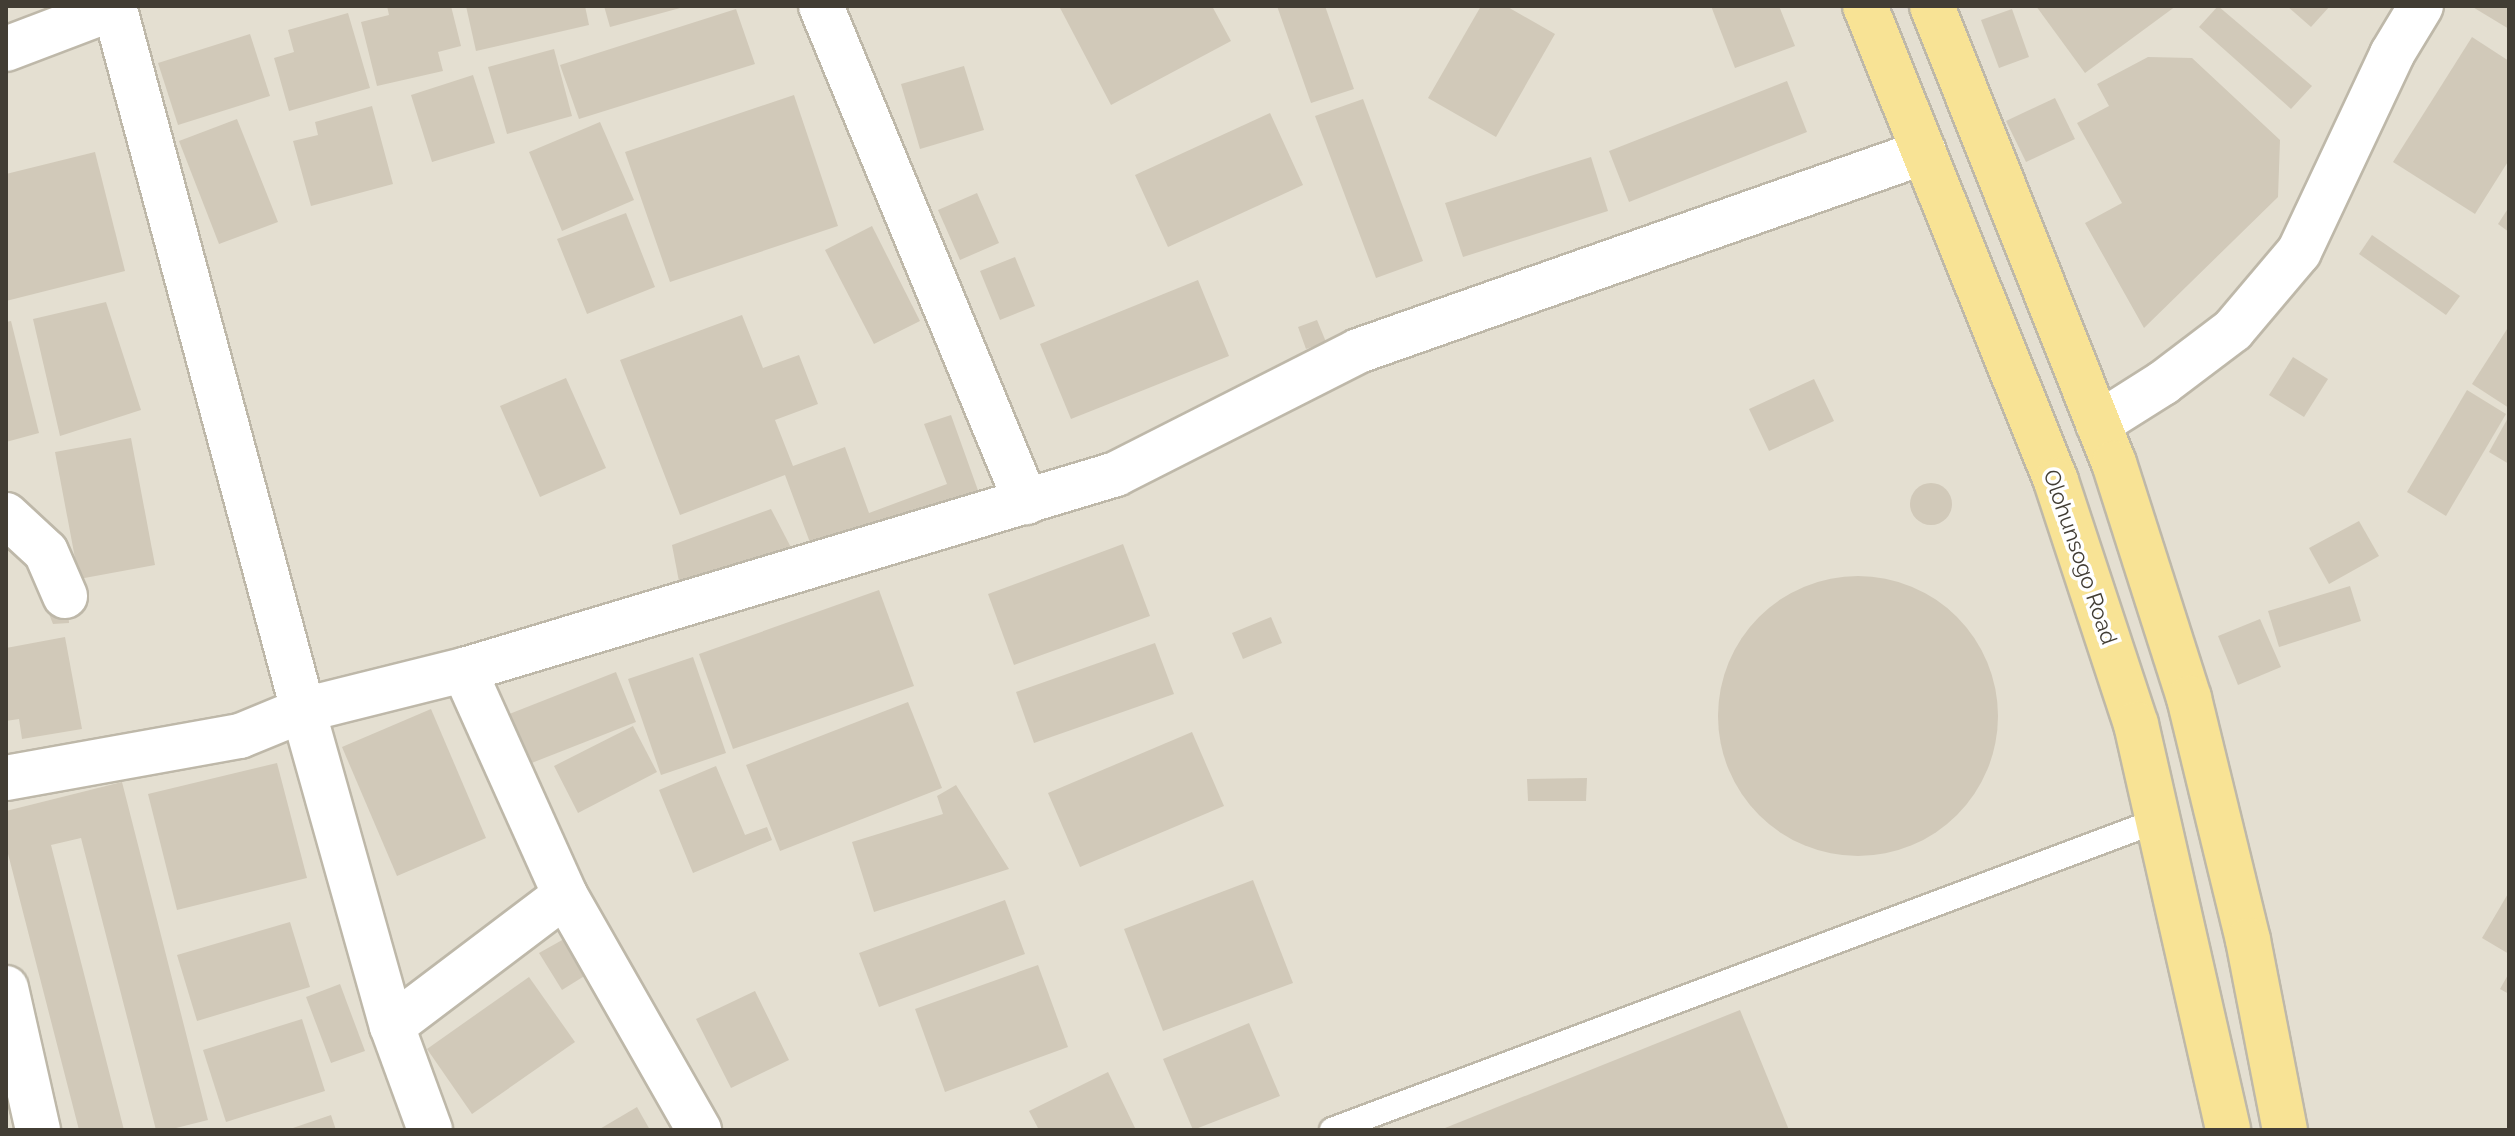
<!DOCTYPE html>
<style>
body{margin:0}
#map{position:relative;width:2515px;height:1136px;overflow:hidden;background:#f0ede3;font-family:Raleway,sans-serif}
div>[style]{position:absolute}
.residential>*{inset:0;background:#e4dfd1}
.building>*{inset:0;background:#d1c9b9}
.round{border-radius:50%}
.roads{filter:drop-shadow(2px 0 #beb8a9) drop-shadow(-2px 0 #beb8a9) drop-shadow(0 2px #beb8a9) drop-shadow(0 -2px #beb8a9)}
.lane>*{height:24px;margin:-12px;padding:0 12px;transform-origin:12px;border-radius:12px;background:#fff}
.street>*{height:44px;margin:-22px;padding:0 22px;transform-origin:22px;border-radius:22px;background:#fff}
.primary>*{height:44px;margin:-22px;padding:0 22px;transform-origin:22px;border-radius:22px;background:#f8e395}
span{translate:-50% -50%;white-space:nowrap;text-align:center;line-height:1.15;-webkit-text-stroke:7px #fff;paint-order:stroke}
.street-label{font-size:22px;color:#423d34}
.frame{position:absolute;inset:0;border:8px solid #423d34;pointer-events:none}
</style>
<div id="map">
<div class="residential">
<i style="clip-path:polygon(6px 6px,2509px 6px,2509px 1130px,6px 1130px)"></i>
</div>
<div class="building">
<i style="clip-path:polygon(387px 6px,451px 6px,461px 46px,438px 52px,443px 71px,377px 86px,361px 22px,389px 15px)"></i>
<i style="clip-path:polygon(466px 6px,585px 6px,589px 25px,476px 51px)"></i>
<i style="clip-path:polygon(604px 6px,684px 6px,684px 7px,610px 27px)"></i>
<i style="clip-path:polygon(1059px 6px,1212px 6px,1231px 41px,1111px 105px)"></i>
<i style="clip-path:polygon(1277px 6px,1325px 6px,1354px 89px,1311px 103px)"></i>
<i style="clip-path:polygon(1481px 6px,1506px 6px,1555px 34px,1496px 137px,1428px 98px)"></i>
<i style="clip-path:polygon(1711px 6px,1779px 6px,1795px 46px,1735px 68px)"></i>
<i style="clip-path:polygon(2036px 6px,2176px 6px,2085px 73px)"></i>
<i style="clip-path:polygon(2218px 6px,2312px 86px,2291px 109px,2199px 27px)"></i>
<i style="clip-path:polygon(2287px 6px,2330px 6px,2311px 27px)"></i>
<i style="clip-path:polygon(2471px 6px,2509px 6px,2509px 29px)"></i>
<i style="clip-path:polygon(736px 9px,755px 64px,579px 119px,560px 65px)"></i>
<i style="clip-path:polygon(2012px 9px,2029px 57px,1999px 68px,1981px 20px)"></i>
<i style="clip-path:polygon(348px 13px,370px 88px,289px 111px,274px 58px,294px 52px,288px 30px)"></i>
<i style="clip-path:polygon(250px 34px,270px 96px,178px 125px,158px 63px)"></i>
<i style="clip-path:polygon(2472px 37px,2509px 61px,2509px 160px,2475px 214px,2393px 162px)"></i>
<i style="clip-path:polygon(554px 49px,572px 116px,507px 134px,488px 67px)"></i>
<i style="clip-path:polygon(2148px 57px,2192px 58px,2280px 140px,2278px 197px,2144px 328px,2085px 223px,2122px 203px,2077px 123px,2109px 106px,2097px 84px)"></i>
<i style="clip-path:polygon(964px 66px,984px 130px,920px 149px,901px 84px)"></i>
<i style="clip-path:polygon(473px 75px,495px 143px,432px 162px,411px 95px)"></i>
<i style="clip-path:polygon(1787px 81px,1807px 132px,1629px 202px,1609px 151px)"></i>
<i style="clip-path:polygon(794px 95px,838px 226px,670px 282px,625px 152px)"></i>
<i style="clip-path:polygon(2055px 98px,2075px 139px,2026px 162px,2006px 121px)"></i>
<i style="clip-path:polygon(1363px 99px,1423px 261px,1376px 278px,1315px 116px)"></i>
<i style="clip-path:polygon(372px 106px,393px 184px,311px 206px,293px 141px,318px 135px,315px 122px)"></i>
<i style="clip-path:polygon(1270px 113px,1303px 185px,1168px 247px,1135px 175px)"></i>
<i style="clip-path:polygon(237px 119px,278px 222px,219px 244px,179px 141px)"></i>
<i style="clip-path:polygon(600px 122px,634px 200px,562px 231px,529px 152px)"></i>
<i style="clip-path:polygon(95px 152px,125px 271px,6px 301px,6px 174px)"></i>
<i style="clip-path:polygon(1591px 157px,1608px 211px,1463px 257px,1445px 203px)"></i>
<i style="clip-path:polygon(977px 193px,999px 243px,960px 260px,938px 210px)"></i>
<i style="clip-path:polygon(2509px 207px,2509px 232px,2498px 224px)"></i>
<i style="clip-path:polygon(626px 213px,655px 287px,587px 314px,557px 239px)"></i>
<i style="clip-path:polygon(872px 226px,920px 321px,874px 344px,825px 250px)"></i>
<i style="clip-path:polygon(2372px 235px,2460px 296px,2446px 315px,2359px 254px)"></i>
<i style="clip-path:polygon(1015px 257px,1035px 306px,1000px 320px,980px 271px)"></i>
<i style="clip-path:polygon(1198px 280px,1229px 356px,1071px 419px,1040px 344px)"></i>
<i style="clip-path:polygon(106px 302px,141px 410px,60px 436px,33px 319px)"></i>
<i style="clip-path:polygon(742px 315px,763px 368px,799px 355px,818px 404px,775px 420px,793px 466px,845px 447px,869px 513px,947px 484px,924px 424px,951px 415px,980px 496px,815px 556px,785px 475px,680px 515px,620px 360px)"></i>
<i style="clip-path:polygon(1317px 320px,1326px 342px,1306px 349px,1298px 327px)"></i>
<i style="clip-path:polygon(11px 321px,39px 433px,6px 442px,6px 322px)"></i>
<i style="clip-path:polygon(2509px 326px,2509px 408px,2472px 384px)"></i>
<i style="clip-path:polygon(2293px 357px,2328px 379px,2304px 417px,2269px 395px)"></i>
<i style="clip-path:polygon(566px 378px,606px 468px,540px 497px,500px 406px)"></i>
<i style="clip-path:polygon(1814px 379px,1834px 421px,1769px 451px,1749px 409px)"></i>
<i style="clip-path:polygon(2467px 390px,2506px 414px,2446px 516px,2407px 492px)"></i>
<i style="clip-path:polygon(2509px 416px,2509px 464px,2489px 452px)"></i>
<i style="clip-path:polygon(131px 438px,155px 565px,79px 579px,55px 452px)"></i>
<i class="round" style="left:1910px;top:483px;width:42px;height:42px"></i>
<i style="clip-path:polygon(771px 509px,797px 559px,682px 597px,672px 545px)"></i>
<i style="clip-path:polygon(2359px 521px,2379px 556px,2329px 584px,2309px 548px)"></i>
<i style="clip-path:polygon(1123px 544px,1150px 616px,1014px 665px,988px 594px)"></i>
<i class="round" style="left:1718px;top:576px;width:280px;height:280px"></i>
<i style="clip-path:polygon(2350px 586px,2361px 621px,2279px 647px,2268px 611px)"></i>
<i style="clip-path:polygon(879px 590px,914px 686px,733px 749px,699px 654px)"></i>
<i style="clip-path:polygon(68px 608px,69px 623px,53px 624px,47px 609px)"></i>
<i style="clip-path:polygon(1271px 617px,1282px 643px,1243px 659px,1232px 633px)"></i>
<i style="clip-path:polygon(2260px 619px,2281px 667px,2238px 685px,2218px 636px)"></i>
<i style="clip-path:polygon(65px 637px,82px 729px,22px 739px,19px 719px,6px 721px,6px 648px)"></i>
<i style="clip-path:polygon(1155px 643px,1174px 694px,1034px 743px,1016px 692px)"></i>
<i style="clip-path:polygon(693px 657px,726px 753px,661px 775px,628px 679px)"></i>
<i style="clip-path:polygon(616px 672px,636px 722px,524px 766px,504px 716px)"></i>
<i style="clip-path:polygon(908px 702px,942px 788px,780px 851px,746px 765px)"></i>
<i style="clip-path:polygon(431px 709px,486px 838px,397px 876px,342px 747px)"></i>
<i style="clip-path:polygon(633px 726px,657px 772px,578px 813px,554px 766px)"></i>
<i style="clip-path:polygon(1192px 732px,1224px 806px,1080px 867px,1048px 793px)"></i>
<i style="clip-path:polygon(277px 763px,307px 878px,177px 910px,148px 794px)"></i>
<i style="clip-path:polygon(716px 766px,745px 835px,767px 827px,772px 840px,693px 873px,659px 790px)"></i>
<i style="clip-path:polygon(1587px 778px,1586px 801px,1528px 801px,1527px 779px)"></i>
<i style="clip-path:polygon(122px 782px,208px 1120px,168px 1130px,156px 1130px,81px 838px,51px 845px,124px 1130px,79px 1130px,6px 846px,6px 811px)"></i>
<i style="clip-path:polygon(956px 785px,1009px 869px,874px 912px,852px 842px,943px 814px,937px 796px)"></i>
<i style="clip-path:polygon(1253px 880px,1293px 983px,1163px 1031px,1124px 929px)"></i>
<i style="clip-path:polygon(2509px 892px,2509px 954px,2482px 938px)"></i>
<i style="clip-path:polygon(1005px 900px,1025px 954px,879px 1007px,859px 953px)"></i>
<i style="clip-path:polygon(290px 922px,310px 987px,197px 1021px,177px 955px)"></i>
<i style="clip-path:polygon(564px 939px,586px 975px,562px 990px,539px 953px)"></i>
<i style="clip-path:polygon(1038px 965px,1068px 1047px,945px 1092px,915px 1009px)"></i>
<i style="clip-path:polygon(2509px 973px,2509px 994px,2500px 989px)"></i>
<i style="clip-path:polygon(529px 977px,575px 1042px,472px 1114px,427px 1049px)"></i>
<i style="clip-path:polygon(340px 984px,365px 1051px,331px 1063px,306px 997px)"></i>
<i style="clip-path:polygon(755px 991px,789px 1060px,731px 1088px,696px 1019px)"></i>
<i style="clip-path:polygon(1740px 1010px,1789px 1130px,1440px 1130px)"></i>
<i style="clip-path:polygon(302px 1019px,325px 1091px,226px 1122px,203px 1050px)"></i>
<i style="clip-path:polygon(1249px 1023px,1280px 1096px,1193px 1130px,1163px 1059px)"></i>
<i style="clip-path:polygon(1108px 1072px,1136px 1130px,1039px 1130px,1029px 1111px)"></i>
<i style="clip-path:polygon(637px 1107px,650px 1130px,598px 1130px)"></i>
<i style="clip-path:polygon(331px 1115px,336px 1130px,290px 1130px,290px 1129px)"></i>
</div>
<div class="roads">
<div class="lane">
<i style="left:1332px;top:1130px;width:883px;rotate:-20.55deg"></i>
</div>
<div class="street">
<i style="left:114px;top:6px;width:729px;rotate:74.97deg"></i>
<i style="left:303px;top:710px;width:328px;rotate:74.3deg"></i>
<i style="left:392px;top:1026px;width:111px;rotate:69.9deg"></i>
<i style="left:821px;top:6px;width:537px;rotate:67.54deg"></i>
<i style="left:6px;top:49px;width:116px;rotate:-20.8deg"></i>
<i style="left:2098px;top:424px;width:77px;rotate:-32.2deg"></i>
<i style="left:2163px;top:383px;width:88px;rotate:-37.1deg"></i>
<i style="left:2233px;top:330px;width:102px;rotate:-49.8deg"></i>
<i style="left:2299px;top:252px;width:219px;rotate:-64.8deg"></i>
<i style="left:2392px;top:54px;width:56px;rotate:-58.9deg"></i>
<i style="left:6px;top:515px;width:54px;rotate:42.8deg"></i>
<i style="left:46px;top:552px;width:48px;rotate:66.6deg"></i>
<i style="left:464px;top:670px;width:247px;rotate:65.8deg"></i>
<i style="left:565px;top:895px;width:271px;rotate:60.3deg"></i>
<i style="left:6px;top:778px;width:238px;rotate:-10.2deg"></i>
<i style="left:240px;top:736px;width:68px;rotate:-22.4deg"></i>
<i style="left:303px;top:710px;width:166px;rotate:-14deg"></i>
<i style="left:464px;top:670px;width:681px;rotate:-16.73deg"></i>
<i style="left:1116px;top:474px;width:271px;rotate:-26.9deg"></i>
<i style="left:1358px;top:351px;width:600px;rotate:-19.37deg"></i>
<i style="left:6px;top:988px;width:146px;rotate:77.3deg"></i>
<i style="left:392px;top:1026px;width:217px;rotate:-37.1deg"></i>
</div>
<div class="primary">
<i style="left:1865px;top:6px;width:512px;rotate:68.09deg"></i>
<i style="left:2056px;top:481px;width:256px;rotate:71.8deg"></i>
<i style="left:2136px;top:724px;width:416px;rotate:77.2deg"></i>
<i style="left:1932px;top:6px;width:492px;rotate:68.3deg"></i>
<i style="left:2114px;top:463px;width:247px;rotate:72.3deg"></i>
<i style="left:2189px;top:698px;width:249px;rotate:76.3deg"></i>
<i style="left:2248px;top:940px;width:194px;rotate:79deg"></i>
</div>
</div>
<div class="street-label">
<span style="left:2080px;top:557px;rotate:71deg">Olohunsogo Road</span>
</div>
<div class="frame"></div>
</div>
